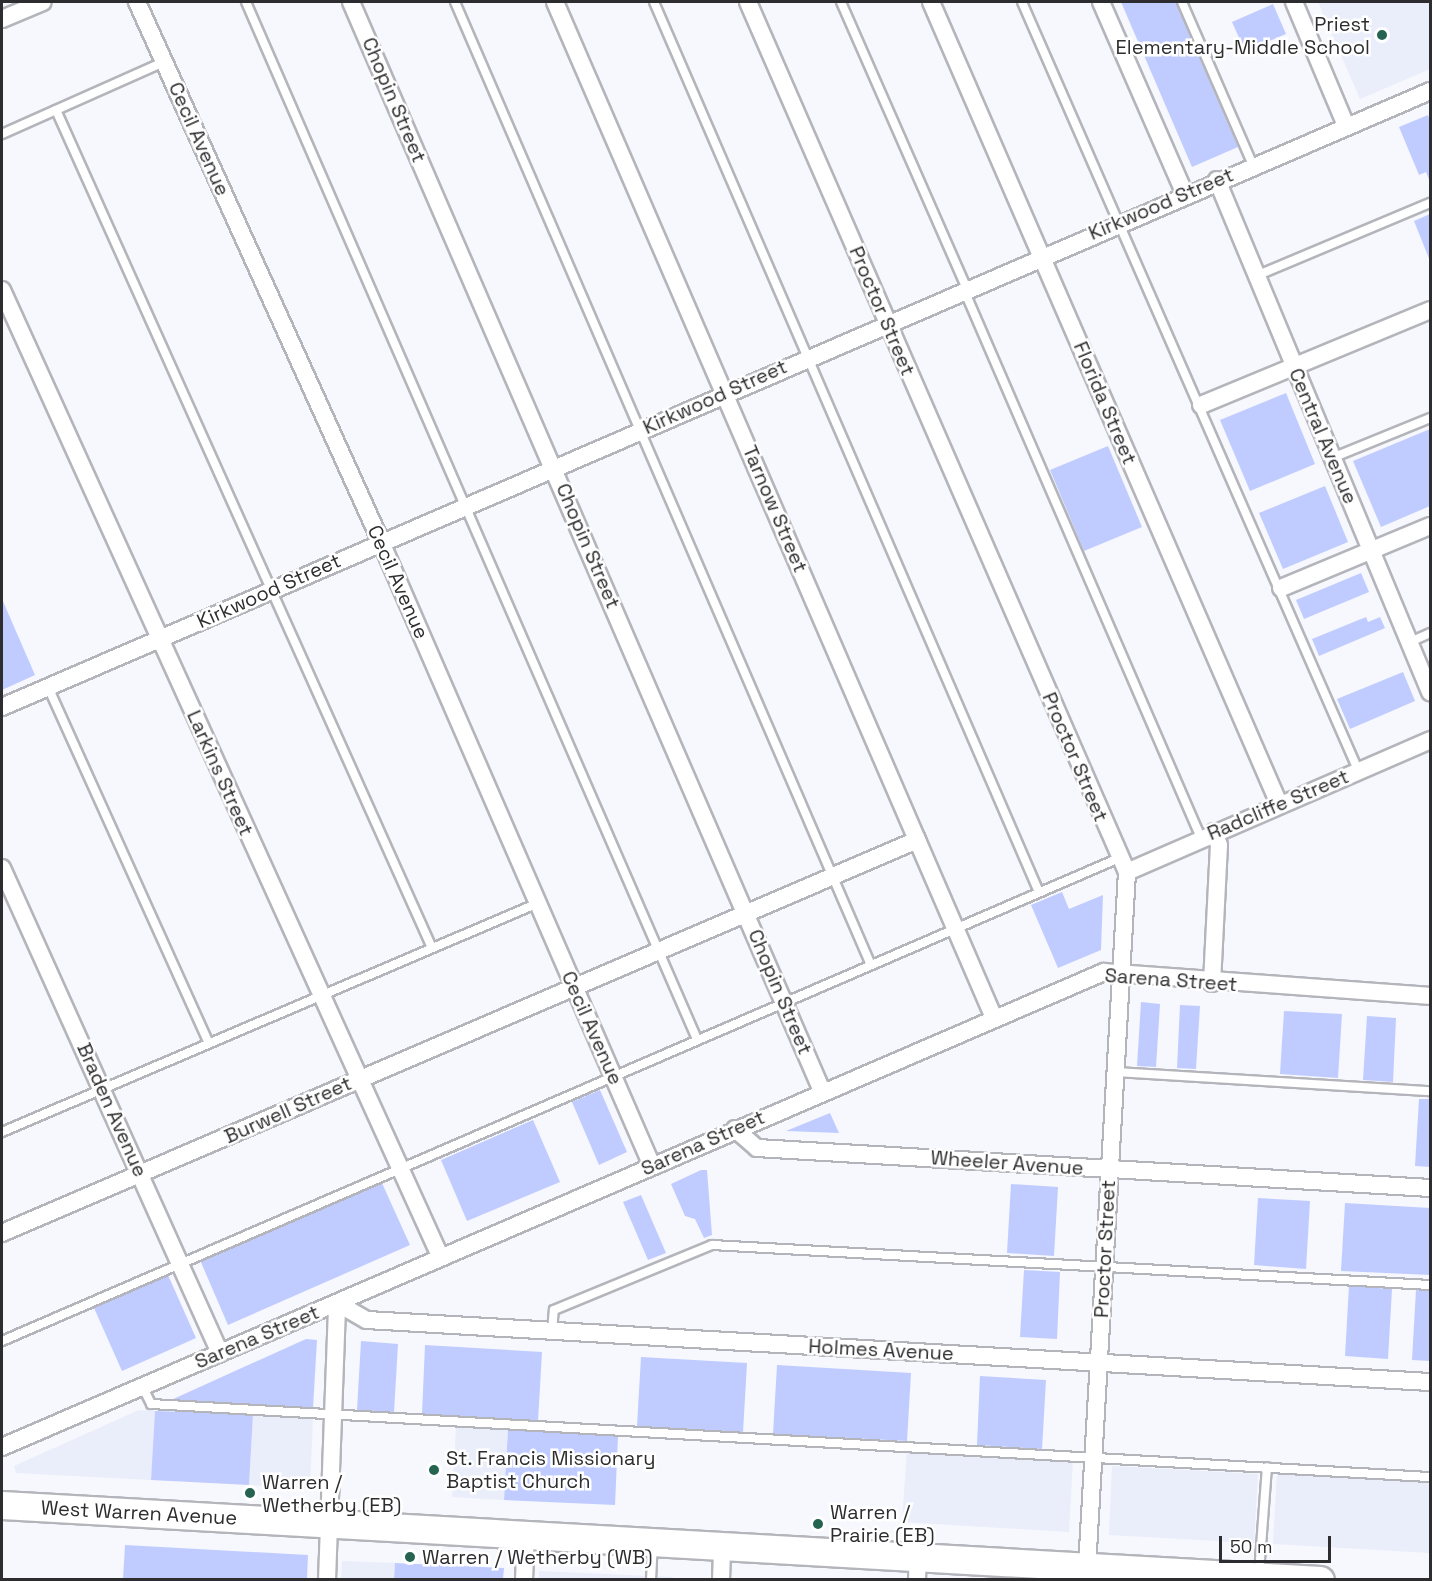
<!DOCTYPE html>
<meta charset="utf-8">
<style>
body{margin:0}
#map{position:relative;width:1432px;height:1581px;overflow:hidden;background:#f6f8fd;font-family:"Space Grotesk",sans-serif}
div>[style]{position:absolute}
.built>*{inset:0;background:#eaedfa}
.green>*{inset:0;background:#c0ccff}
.roads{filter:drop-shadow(2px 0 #b4b5bb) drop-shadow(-2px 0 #b4b5bb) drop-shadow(0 2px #b4b5bb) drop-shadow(0 -2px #b4b5bb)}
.lane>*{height:8px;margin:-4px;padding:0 4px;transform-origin:4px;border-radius:4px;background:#fff}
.street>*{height:16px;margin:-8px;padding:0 8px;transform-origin:8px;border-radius:8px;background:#fff}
.primary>*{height:27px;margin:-13.5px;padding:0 13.5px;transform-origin:13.5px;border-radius:13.5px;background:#fff}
.dots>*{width:16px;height:16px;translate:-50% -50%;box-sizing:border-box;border:3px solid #fff;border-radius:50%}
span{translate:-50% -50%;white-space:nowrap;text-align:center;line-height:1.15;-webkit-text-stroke:5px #fff;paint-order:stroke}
.poi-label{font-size:20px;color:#2d2d2f}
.right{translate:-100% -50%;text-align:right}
.left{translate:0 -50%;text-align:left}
.street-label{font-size:20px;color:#2d2d2f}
.frame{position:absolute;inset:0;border:3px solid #2d2d2f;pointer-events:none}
.scale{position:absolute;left:1219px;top:1536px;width:112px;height:27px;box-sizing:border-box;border:3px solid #2d2d2f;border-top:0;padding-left:8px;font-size:18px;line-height:21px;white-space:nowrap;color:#2d2d2f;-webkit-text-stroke:4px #fff;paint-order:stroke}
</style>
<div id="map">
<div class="built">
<i style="clip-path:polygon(1318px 2px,1430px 2px,1430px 69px,1360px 99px)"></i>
<i style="clip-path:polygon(139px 1410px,155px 1411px,151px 1480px,16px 1473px,14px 1466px)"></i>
<i style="clip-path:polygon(253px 1414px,313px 1418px,310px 1488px,249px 1485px)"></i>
<i style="clip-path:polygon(456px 1427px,508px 1430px,504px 1500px,452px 1497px)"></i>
<i style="clip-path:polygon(907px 1449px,1073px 1460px,1069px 1532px,902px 1522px)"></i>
<i style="clip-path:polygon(1112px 1466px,1258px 1474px,1254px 1543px,1109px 1535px)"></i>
<i style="clip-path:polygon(1277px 1471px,1430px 1479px,1430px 1553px,1273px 1544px)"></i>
<i style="clip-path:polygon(342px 1561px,395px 1563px,394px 1579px,341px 1579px)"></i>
<i style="clip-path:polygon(539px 1571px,673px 1577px,673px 1580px,539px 1580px)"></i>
</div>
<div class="green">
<i style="clip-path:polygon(1121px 2px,1175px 2px,1238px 147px,1192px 167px)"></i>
<i style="clip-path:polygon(1273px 4px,1286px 34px,1245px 51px,1232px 22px)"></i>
<i style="clip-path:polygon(1428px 115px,1430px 121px,1430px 182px,1426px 172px,1419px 175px,1399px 127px)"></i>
<i style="clip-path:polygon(1430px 214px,1430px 261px,1414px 221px)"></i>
<i style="clip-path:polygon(1286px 393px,1315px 464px,1250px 491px,1220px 420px)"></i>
<i style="clip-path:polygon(1430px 429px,1430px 506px,1381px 527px,1353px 461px)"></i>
<i style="clip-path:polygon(1108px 446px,1142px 527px,1084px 551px,1050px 470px)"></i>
<i style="clip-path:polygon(1325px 486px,1348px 542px,1283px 569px,1259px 513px)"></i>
<i style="clip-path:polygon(1361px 573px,1369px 592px,1304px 619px,1296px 600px)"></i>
<i style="clip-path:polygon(2px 599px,35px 675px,2px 690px)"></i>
<i style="clip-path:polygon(1366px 617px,1368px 622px,1380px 617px,1385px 628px,1319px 656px,1312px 639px)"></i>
<i style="clip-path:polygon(1403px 672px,1415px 701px,1350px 729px,1337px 699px)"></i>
<i style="clip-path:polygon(1062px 892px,1069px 909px,1103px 895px,1101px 950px,1058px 968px,1031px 905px)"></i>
<i style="clip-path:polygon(1141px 1002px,1160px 1004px,1156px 1067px,1137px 1066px)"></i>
<i style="clip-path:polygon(1180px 1005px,1200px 1006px,1196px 1069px,1177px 1068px)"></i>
<i style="clip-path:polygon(1284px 1011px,1342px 1014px,1338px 1078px,1280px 1074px)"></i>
<i style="clip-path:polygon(1367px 1016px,1396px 1018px,1393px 1082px,1363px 1080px)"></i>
<i style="clip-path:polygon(600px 1090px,627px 1152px,599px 1165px,572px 1102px)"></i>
<i style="clip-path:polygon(1419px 1099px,1430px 1099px,1430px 1167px,1415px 1166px)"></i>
<i style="clip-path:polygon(830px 1113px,839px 1133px,786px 1131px)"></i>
<i style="clip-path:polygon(533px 1120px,560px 1182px,467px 1221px,441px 1160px)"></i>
<i style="clip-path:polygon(701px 1170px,707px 1170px,712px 1235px,704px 1238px,695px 1219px,685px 1216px,671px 1184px)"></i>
<i style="clip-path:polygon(381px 1181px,410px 1245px,228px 1325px,200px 1260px)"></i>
<i style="clip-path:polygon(1011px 1184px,1058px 1187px,1054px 1256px,1007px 1253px)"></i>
<i style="clip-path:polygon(641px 1195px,666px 1253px,648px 1260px,623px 1202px)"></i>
<i style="clip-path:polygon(1258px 1198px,1310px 1201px,1306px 1269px,1254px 1265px)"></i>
<i style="clip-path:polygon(1345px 1203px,1430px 1208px,1430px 1275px,1341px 1271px)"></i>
<i style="clip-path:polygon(1024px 1270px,1060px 1272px,1057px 1339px,1020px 1337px)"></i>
<i style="clip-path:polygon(168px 1275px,196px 1338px,122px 1371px,94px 1308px)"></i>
<i style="clip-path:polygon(1349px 1286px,1392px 1289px,1388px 1359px,1345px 1356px)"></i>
<i style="clip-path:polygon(1416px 1290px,1430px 1291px,1430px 1361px,1412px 1360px)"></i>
<i style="clip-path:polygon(306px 1339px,317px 1340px,313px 1408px,171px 1400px)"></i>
<i style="clip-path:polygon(361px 1341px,398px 1344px,394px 1412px,357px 1410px)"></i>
<i style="clip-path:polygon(425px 1345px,542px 1352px,538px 1421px,422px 1414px)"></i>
<i style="clip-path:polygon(641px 1357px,747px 1363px,743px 1432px,637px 1426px)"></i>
<i style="clip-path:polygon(777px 1365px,911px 1373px,907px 1441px,773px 1434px)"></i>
<i style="clip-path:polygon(980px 1376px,1046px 1380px,1042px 1449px,977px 1445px)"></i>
<i style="clip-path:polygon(155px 1411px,253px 1414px,249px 1485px,151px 1480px)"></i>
<i style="clip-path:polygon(508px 1430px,618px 1436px,615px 1505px,504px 1500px)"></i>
<i style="clip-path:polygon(125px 1545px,308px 1555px,307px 1579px,123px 1579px)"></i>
<i style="clip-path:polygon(395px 1563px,504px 1568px,503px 1579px,394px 1579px)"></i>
</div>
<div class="roads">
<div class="lane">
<i style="left:246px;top:2px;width:1131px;rotate:66.5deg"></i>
<i style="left:455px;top:2px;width:1049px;rotate:66.64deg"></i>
<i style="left:654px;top:2px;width:970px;rotate:66.61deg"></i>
<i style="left:841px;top:2px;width:313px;rotate:66.3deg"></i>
<i style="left:1022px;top:2px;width:838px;rotate:66.37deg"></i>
<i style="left:1182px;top:2px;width:178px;rotate:66.5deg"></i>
<i style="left:56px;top:110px;width:918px;rotate:65.83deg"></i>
<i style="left:2px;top:134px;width:177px;rotate:-24deg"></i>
<i style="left:1256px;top:276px;width:189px;rotate:-22.8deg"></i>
<i style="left:964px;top:290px;width:597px;rotate:66.61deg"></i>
<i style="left:1332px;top:458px;width:106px;rotate:-22.2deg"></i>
<i style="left:1410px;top:642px;width:22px;rotate:-24deg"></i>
<i style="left:48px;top:687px;width:391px;rotate:65.7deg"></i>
<i style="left:1116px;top:1072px;width:315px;rotate:3.5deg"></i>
<i style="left:2px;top:1132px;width:583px;rotate:-23.13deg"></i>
<i style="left:552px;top:1331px;width:21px;rotate:-85deg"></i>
<i style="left:554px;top:1310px;width:171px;rotate:-22.4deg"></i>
<i style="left:712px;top:1245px;width:719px;rotate:3.19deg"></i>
<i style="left:2px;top:1341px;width:1217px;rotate:-23.38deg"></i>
<i style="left:142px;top:1386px;width:20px;rotate:63deg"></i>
<i style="left:151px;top:1404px;width:1281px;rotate:3.27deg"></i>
<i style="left:1259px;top:1573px;width:106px;rotate:-85.7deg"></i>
<i style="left:651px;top:1580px;width:36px;rotate:-87deg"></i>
</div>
<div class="street">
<i style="left:137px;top:2px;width:593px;rotate:65.68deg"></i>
<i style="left:381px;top:542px;width:680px;rotate:66.52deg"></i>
<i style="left:351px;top:2px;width:1186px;rotate:66.61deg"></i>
<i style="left:555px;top:2px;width:1107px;rotate:66.63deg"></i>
<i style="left:748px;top:2px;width:949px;rotate:66.46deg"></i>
<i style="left:1127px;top:872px;width:696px;rotate:93.29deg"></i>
<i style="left:931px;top:2px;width:874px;rotate:66.54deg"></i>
<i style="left:1101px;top:2px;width:210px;rotate:66.4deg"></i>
<i style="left:1294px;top:2px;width:134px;rotate:67.2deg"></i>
<i style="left:2px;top:19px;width:44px;rotate:-22.5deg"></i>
<i style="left:1217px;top:180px;width:555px;rotate:67.41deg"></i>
<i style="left:2px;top:290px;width:1061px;rotate:65.61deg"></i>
<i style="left:1201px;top:405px;width:248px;rotate:-22.5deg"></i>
<i style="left:1281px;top:588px;width:161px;rotate:-22.6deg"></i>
<i style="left:2px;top:707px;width:1555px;rotate:-23.33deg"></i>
<i style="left:2px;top:868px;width:532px;rotate:65.8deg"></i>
<i style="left:1127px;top:872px;width:331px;rotate:-23.5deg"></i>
<i style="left:1212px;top:983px;width:138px;rotate:-87.1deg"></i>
<i style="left:1219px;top:845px;width:14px;rotate:-111deg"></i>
<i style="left:735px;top:1129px;width:29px;rotate:41deg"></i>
<i style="left:757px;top:1148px;width:674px;rotate:3.4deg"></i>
<i style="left:2px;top:1233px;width:996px;rotate:-23.24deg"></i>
<i style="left:337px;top:1303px;width:34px;rotate:30deg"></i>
<i style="left:367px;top:1320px;width:1065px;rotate:3.34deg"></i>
<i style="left:2px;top:1447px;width:1200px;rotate:-23.32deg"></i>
<i style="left:1104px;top:972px;width:327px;rotate:4.2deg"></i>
<i style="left:327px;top:1580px;width:277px;rotate:-87.9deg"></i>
<i style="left:524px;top:1580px;width:46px;rotate:-87.5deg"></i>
<i style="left:721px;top:1580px;width:34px;rotate:-88deg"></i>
<i style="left:917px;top:1580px;width:24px;rotate:-88deg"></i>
</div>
<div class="primary">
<i style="left:2px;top:1505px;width:1320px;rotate:3.26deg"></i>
</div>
</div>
<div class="dots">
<i style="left:1382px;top:35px;background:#256451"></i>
<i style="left:434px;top:1470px;background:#256451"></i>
<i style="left:250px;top:1493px;background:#256451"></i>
<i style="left:818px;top:1524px;background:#256451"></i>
<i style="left:410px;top:1557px;background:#256451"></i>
</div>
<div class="poi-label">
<span class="right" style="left:1370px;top:36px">Priest<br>Elementary‑Middle School</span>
<span class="left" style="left:446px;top:1470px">St. Francis Missionary<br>Baptist Church</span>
<span class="left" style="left:262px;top:1494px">Warren /<br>Wetherby (EB)</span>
<span class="left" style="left:830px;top:1524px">Warren /<br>Prairie (EB)</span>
<span class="left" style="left:422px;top:1557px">Warren / Wetherby (WB)</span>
</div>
<div class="street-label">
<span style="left:394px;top:100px;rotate:67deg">Chopin Street</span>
<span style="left:199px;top:139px;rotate:66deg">Cecil Avenue</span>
<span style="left:1161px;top:204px;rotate:-23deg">Kirkwood Street</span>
<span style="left:882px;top:311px;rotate:67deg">Proctor Street</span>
<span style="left:715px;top:397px;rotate:-24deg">Kirkwood Street</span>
<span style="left:1105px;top:403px;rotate:67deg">Florida Street</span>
<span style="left:1323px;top:436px;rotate:67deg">Central Avenue</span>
<span style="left:775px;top:509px;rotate:67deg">Tarnow Street</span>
<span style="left:588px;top:546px;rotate:67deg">Chopin Street</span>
<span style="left:398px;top:582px;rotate:66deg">Cecil Avenue</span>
<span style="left:269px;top:591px;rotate:-24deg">Kirkwood Street</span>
<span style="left:1075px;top:757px;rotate:67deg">Proctor Street</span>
<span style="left:220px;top:773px;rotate:66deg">Larkins Street</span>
<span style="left:1278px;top:805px;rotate:-23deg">Radcliffe Street</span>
<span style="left:1171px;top:980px;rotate:4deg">Sarena Street</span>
<span style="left:780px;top:992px;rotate:67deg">Chopin Street</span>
<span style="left:592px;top:1028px;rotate:66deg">Cecil Avenue</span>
<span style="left:112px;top:1110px;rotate:66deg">Braden Avenue</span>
<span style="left:288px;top:1110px;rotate:-24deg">Burwell Street</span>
<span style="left:703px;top:1143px;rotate:-24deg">Sarena Street</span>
<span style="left:1007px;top:1163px;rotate:4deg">Wheeler Avenue</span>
<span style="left:1105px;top:1249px;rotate:-87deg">Proctor Street</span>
<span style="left:257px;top:1337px;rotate:-23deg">Sarena Street</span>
<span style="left:881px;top:1350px;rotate:3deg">Holmes Avenue</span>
<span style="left:139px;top:1513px;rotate:3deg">West Warren Avenue</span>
</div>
<div class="frame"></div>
<div class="scale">50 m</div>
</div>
